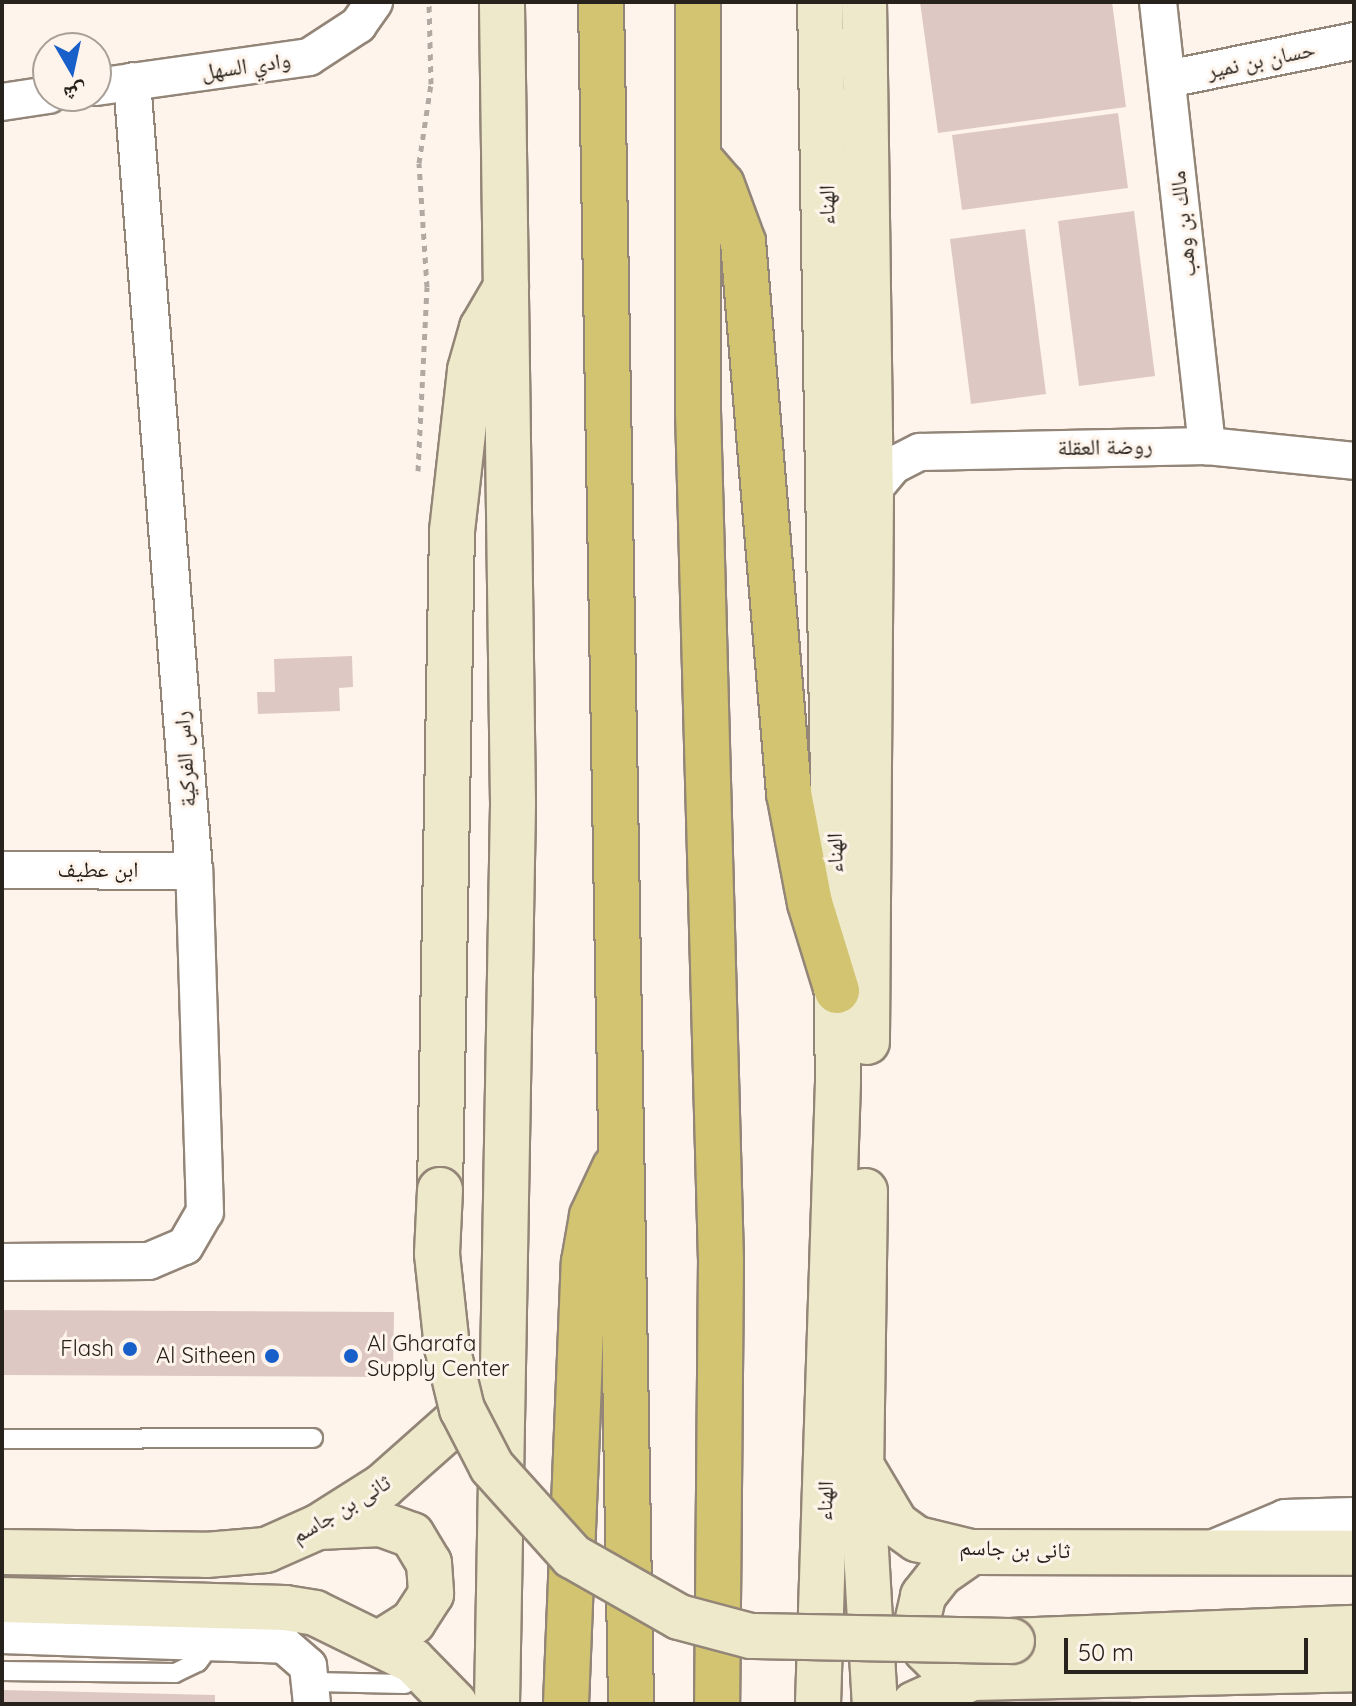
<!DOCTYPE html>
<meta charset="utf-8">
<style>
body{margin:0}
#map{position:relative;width:1356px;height:1706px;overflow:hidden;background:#fef4eb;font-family:Quicksand,"Noto Naskh Arabic",sans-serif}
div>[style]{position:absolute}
.building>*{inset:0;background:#dec8c3}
.minor-tunnel>*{height:36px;margin-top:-18px;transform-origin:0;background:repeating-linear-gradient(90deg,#d3cac2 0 36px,transparent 0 54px)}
.path>*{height:5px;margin-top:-2.5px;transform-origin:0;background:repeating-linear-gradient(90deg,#b2aaa2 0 6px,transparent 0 12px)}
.roads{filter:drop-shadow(2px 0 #938577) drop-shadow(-2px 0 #938577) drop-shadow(0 2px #938577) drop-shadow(0 -2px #938577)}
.service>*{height:18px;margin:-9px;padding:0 9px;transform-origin:9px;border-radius:9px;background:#fff}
.minor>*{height:36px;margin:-18px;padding:0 18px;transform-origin:18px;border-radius:18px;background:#fff}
.secondary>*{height:44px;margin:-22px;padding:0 22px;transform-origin:22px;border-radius:22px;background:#eee9ca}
.trunk>*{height:44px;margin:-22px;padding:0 22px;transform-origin:22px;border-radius:22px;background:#d2c470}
.bridges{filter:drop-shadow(2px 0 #938577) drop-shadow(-2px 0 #938577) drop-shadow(0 2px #938577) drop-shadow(0 -2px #938577)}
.secondary-bridge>*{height:44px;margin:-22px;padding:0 22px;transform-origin:22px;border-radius:22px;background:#eee9ca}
.dots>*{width:22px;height:22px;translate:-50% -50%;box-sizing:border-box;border:4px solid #fef4eb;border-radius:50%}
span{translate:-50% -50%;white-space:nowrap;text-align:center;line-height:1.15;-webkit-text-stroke:6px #fef4eb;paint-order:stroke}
.street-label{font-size:22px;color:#27221c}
.poi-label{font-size:22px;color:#27221c}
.left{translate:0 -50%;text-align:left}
.right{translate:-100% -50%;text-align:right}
.frame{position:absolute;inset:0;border:4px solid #27221c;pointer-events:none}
.north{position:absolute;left:32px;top:32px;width:80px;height:80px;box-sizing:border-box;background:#fef4eb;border:2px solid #a8a098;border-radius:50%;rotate:171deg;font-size:22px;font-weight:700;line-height:32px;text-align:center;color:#27221c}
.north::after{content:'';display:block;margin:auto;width:28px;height:36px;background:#195fca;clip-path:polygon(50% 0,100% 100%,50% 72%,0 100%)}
.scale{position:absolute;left:1064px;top:1638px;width:244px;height:36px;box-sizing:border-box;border:4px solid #27221c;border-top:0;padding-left:10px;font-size:24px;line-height:28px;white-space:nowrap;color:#27221c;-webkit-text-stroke:6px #fef4eb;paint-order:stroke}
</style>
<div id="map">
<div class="building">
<i style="clip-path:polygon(920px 2px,1112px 2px,1126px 107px,938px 133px)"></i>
<i style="clip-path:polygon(1118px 113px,1128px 188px,962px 210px,952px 135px)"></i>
<i style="clip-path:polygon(1134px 211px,1155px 376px,1079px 386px,1058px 221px)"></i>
<i style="clip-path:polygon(1025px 229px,1046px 394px,971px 404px,950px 239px)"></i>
<i style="clip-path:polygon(352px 656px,353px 687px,339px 688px,340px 711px,258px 714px,257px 692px,275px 692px,274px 659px)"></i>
<i style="clip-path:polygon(2px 1310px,394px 1312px,393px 1377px,2px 1375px)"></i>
<i style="clip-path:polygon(2px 1690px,215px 1695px,215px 1704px,2px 1704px)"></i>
<i style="clip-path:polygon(954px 1699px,1131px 1701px,1131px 1704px,954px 1704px)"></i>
</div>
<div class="minor-tunnel">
<i style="left:1102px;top:1704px;width:3px;rotate:-90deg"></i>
</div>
<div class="path">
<i style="left:418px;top:471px;width:184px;rotate:-87.2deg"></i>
<i style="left:427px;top:287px;width:124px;rotate:-93.7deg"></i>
<i style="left:419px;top:163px;width:80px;rotate:-81.4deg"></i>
<i style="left:431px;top:84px;width:82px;rotate:-91.4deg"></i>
</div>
<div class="roads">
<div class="service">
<i style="left:2px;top:1439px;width:311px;rotate:-0.2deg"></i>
<i style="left:2px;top:1671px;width:173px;rotate:0.7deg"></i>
<i style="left:175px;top:1673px;width:25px;rotate:-26deg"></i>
<i style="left:198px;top:1662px;width:26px;rotate:-54deg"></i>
<i style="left:314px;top:1682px;width:91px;rotate:1.3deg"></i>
</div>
<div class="minor">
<i style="left:1158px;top:2px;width:447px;rotate:83.7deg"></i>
<i style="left:1168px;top:79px;width:190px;rotate:-11.5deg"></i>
<i style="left:96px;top:87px;width:215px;rotate:-8deg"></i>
<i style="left:309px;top:57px;width:59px;rotate:-33.1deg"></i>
<i style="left:358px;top:25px;width:28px;rotate:-55deg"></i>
<i style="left:2px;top:102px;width:47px;rotate:-8.7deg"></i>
<i style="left:871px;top:492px;width:35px;rotate:-50deg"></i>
<i style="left:894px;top:465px;width:29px;rotate:-27deg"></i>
<i style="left:920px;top:452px;width:287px;rotate:-1.2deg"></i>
<i style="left:1207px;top:446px;width:148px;rotate:5.8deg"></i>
<i style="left:2px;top:870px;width:192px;rotate:0.3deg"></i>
<i style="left:2px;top:1262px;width:147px;rotate:-0.4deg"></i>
<i style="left:149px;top:1261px;width:39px;rotate:-23deg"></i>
<i style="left:185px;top:1246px;width:39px;rotate:-60deg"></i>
<i style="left:205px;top:1212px;width:341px;rotate:-91.8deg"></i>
<i style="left:194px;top:871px;width:792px;rotate:-94.49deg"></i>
<i style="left:1209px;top:1550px;width:82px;rotate:-22.8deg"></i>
<i style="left:1285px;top:1518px;width:69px;rotate:-1.7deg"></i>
<i style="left:2px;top:1635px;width:282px;rotate:2deg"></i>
<i style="left:284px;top:1645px;width:32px;rotate:41deg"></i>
<i style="left:308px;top:1666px;width:38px;rotate:84deg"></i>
</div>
<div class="secondary">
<i style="left:864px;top:2px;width:490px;rotate:89.2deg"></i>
<i style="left:871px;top:492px;width:550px;rotate:90.42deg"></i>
<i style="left:440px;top:1190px;width:659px;rotate:-88.96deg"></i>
<i style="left:452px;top:531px;width:162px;rotate:-83.6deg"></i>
<i style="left:470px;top:370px;width:44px;rotate:-74.1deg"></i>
<i style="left:482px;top:328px;width:48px;rotate:-59.7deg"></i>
<i style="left:865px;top:1191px;width:273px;rotate:90.8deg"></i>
<i style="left:861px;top:1464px;width:240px;rotate:86.7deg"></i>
<i style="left:865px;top:1472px;width:61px;rotate:59.2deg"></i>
<i style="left:896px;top:1524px;width:26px;rotate:36deg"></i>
<i style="left:917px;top:1539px;width:56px;rotate:13.5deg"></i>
<i style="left:971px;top:1552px;width:383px;rotate:0.1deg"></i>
<i style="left:319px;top:1527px;width:62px;rotate:-2.8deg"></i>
<i style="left:381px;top:1524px;width:33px;rotate:20deg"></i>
<i style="left:412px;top:1535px;width:33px;rotate:59deg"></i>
<i style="left:429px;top:1563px;width:31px;rotate:86deg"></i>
<i style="left:431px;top:1594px;width:33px;rotate:123deg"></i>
<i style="left:413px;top:1622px;width:38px;rotate:148deg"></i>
<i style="left:2px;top:1552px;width:204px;rotate:0.8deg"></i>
<i style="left:206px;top:1555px;width:60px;rotate:-4.8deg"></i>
<i style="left:266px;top:1550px;width:57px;rotate:-23.9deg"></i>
<i style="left:318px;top:1527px;width:77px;rotate:-32.2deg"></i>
<i style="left:383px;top:1486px;width:143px;rotate:-41.6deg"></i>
<i style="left:2px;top:1600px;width:283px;rotate:1.6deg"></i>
<i style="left:285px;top:1608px;width:30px;rotate:9deg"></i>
<i style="left:315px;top:1613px;width:109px;rotate:26.1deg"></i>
<i style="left:413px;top:1661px;width:60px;rotate:45.7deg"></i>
<i style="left:1012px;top:1641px;width:342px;rotate:-2.2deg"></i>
<i style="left:943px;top:1667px;width:24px;rotate:-135deg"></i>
<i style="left:926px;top:1650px;width:28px;rotate:-108deg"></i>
<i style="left:917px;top:1623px;width:28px;rotate:-77deg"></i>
<i style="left:923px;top:1596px;width:28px;rotate:-52deg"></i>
<i style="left:940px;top:1574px;width:38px;rotate:-35deg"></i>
<i style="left:497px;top:1704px;width:901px;rotate:-88.98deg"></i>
<i style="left:513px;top:803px;width:801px;rotate:-90.79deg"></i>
<i style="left:818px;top:1704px;width:621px;rotate:-88.16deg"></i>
<i style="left:838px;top:1083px;width:1081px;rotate:-90.95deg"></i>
<i style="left:914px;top:1704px;width:64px;rotate:-24.1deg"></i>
<i style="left:972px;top:1678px;width:382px;rotate:-1.3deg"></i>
</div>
<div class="trunk">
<i style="left:601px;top:2px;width:1702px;rotate:88.99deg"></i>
<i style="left:698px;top:2px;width:409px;rotate:90deg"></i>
<i style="left:698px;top:411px;width:849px;rotate:88.45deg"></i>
<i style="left:721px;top:1260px;width:444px;rotate:90.5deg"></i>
<i style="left:702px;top:162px;width:30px;rotate:49deg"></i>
<i style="left:722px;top:185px;width:61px;rotate:69.8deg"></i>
<i style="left:743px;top:242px;width:553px;rotate:85.23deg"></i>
<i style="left:789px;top:793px;width:112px;rotate:79.2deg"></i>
<i style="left:810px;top:903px;width:92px;rotate:72.9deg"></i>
<i style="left:566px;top:1704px;width:442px;rotate:-87.7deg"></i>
<i style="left:584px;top:1262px;width:47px;rotate:-80.1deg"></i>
<i style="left:592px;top:1216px;width:54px;rotate:-64.9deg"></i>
</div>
</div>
<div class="bridges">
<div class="secondary-bridge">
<i style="left:440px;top:1190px;width:64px;rotate:92.7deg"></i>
<i style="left:437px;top:1254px;width:94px;rotate:83.9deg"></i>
<i style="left:447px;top:1347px;width:64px;rotate:76.4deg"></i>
<i style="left:462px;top:1409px;width:65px;rotate:62.7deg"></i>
<i style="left:492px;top:1467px;width:120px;rotate:48deg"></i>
<i style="left:572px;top:1556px;width:123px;rotate:29.7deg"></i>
<i style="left:679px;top:1617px;width:74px;rotate:14.8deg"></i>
<i style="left:751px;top:1636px;width:261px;rotate:1.1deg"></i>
</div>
</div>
<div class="dots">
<i style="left:130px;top:1349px;background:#195fca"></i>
<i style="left:272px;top:1356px;background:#195fca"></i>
<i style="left:351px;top:1356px;background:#195fca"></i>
</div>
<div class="street-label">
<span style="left:1261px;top:60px;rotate:-12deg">حسان بن نمير</span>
<span style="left:246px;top:66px;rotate:-8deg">وادي السهل</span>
<span style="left:827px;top:205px;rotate:-90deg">الهناء</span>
<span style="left:1183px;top:224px;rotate:-96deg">مالك بن وهب</span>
<span style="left:1105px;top:447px;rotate:-1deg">روضة العقلة</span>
<span style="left:185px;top:759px;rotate:-94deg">راس الفركية</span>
<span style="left:835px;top:853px;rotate:-91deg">الهناء</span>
<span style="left:98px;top:870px">ابن عطيف</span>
<span style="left:825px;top:1501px;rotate:-88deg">الهناء</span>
<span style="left:341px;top:1509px;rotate:-31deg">ثانى بن جاسم</span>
<span style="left:1015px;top:1549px;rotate:2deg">ثانى بن جاسم</span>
</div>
<div class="poi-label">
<span class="left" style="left:367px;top:1356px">Al Gharafa<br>Supply Center</span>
<span class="right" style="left:114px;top:1349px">Flash</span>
<span class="right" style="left:256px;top:1356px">Al Sitheen</span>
</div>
<div class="frame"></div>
<div class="north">ش</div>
<div class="scale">50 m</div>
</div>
